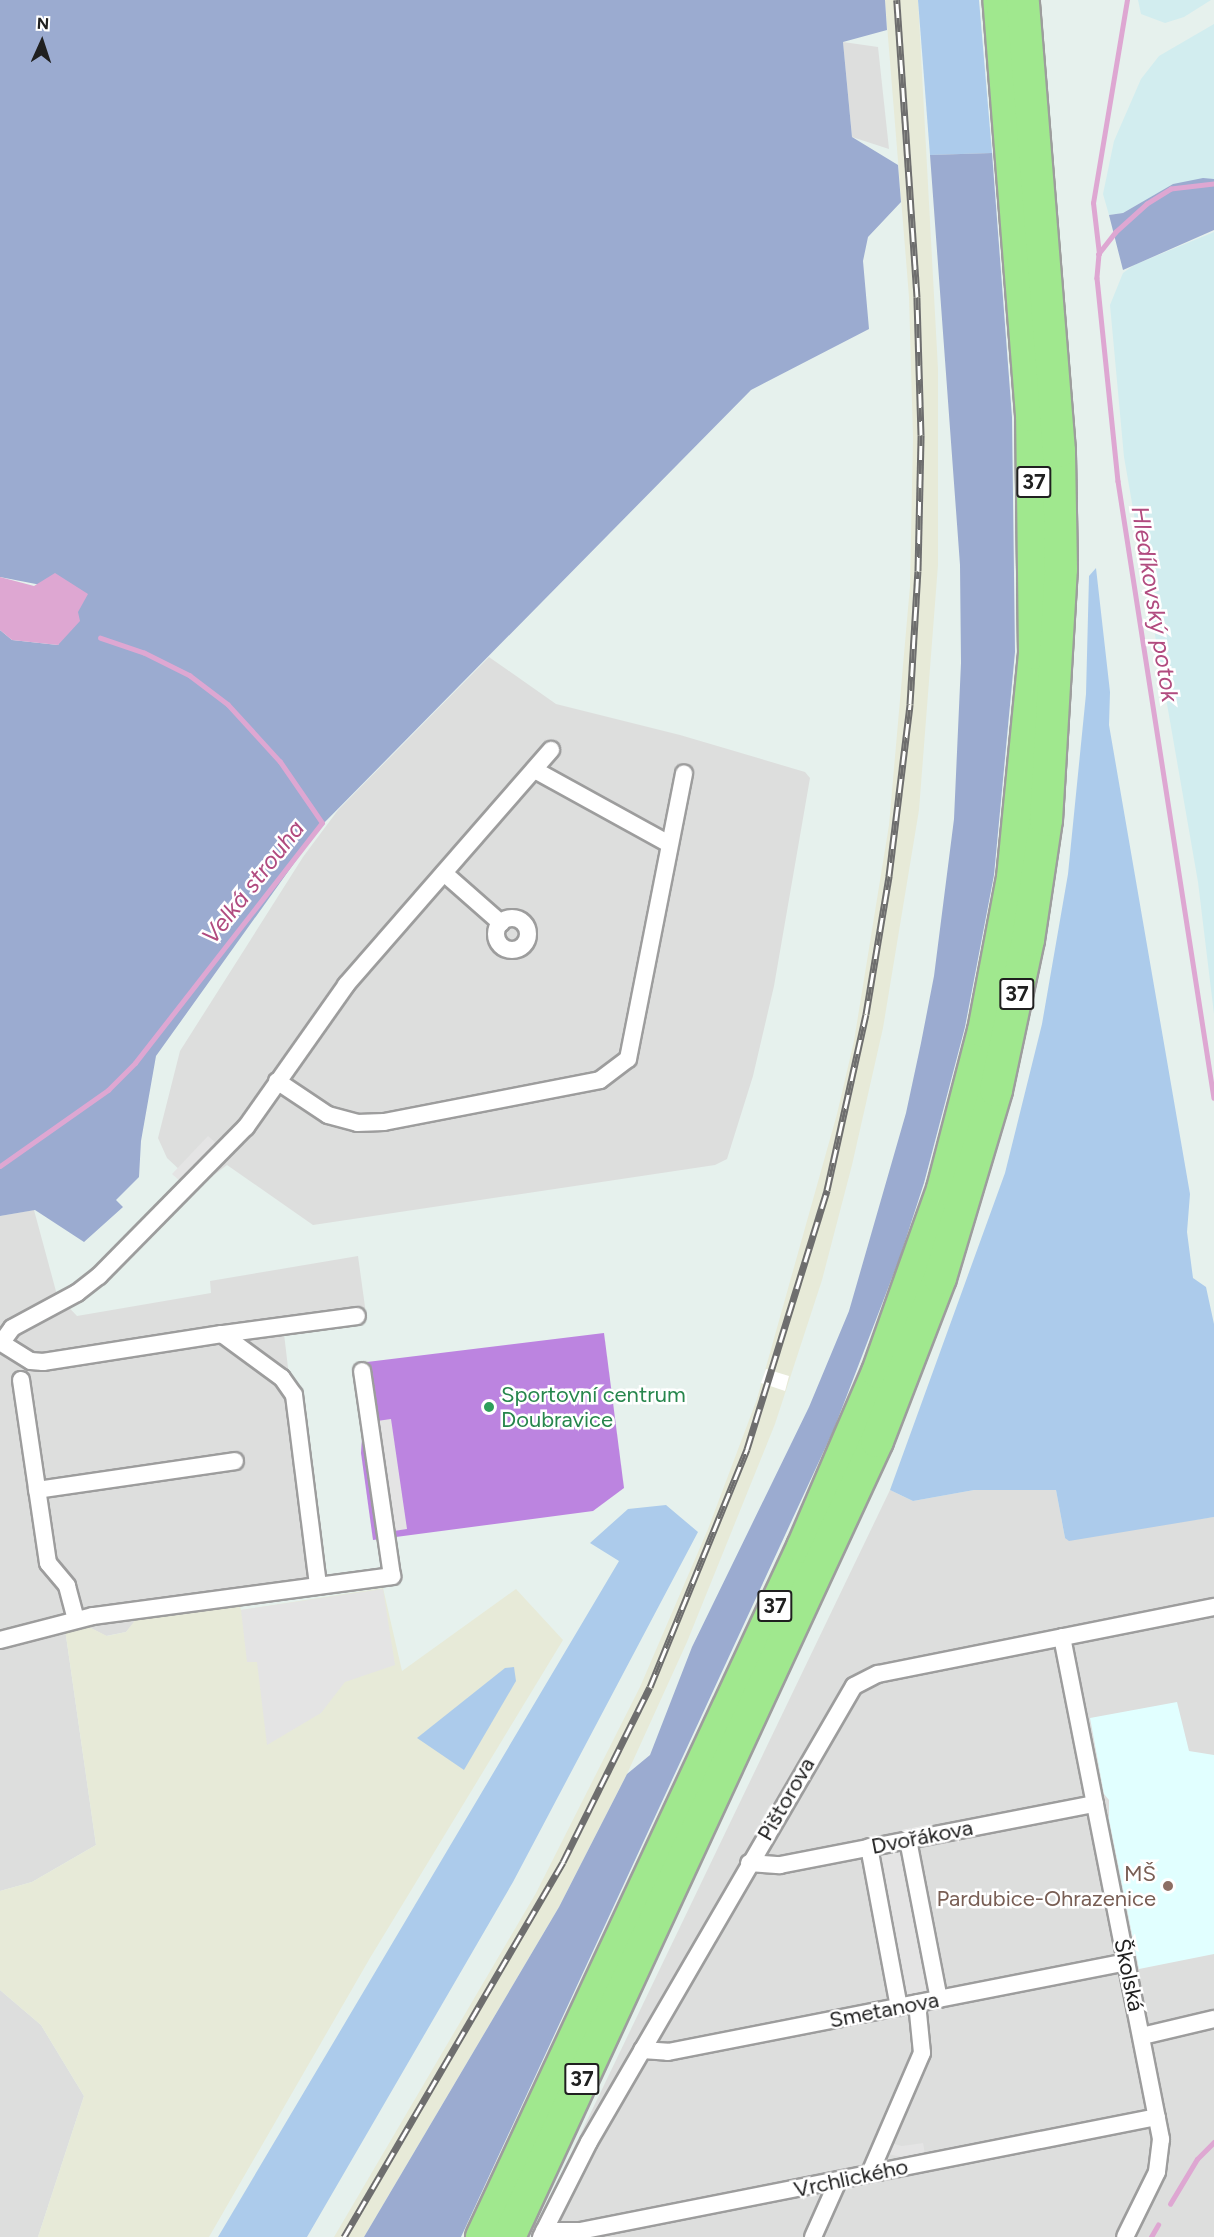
<!DOCTYPE html>
<meta charset="utf-8">
<style>
body{margin:0}
#map{position:relative;width:1214px;height:2237px;overflow:hidden;background:#e6f1ed;font-family:Figtree,sans-serif}
div>[style]{position:absolute}
.residential>*{inset:0;background:#dddedd}
.industrial>*{inset:0;background:#e7ead8}
.education>*{inset:0;background:#e1ffff}
.farmland>*{inset:0;background:#d2edef}
.grass>*{inset:0;background:#accbeb}
.forest>*{inset:0;background:#9babd0}
.pitch>*{inset:0;background:#bc84e0}
.parking>*{inset:0;background:#e4e4e4}
.water>*{inset:0;background:#dea7d2}
.pier>*{inset:0;background:#fff}
.stream>*{height:4.5px;margin:-2.25px;padding:0 2.25px;transform-origin:2.25px;border-radius:2.25px;background:#dea7d2}
.roads{filter:drop-shadow(2px 0 #9d9d9d) drop-shadow(-2px 0 #9d9d9d) drop-shadow(0 2px #9d9d9d) drop-shadow(0 -2px #9d9d9d)}
.street>*{height:16px;margin:-8px;padding:0 8px;transform-origin:8px;border-radius:8px;background:#fff}
.street>.ring{margin:-8px;padding:0;box-sizing:content-box;background:none;border:16px solid #fff;border-radius:50%}
.highway>*{height:32px;margin:-16px;padding:0 16px;transform-origin:16px;border-radius:16px;background:#a0e88e}
.rail>*{height:7px;margin-top:-3.5px;transform-origin:0;background:repeating-linear-gradient(90deg,#fff 0 14px,#6e6e6e 0 28px);box-sizing:border-box;border-block:2px solid #6e6e6e}
.dots>*{width:16px;height:16px;translate:-50% -50%;box-sizing:border-box;border:3px solid #fff;border-radius:50%}
span{translate:-50% -50%;white-space:nowrap;text-align:center;line-height:1.15;-webkit-text-stroke:5px #fff;paint-order:stroke}
.shield-label span{padding:2px 4px;background:#fff;border:2px solid;border-radius:4px;-webkit-text-stroke-width:0}
.shield-label{font-size:21px;color:#202020;font-weight:700}
.leisure-label{font-size:22px;color:#27864d}
.left{translate:0 -50%;text-align:left}
.street-label{font-size:22px;color:#202020}
.education-label{font-size:22px;color:#785e54}
.right{translate:-100% -50%;text-align:right}
.water-label{font-size:24px;color:#b14b7f;font-style:italic}
.north{position:absolute;left:12px;top:12px;width:60px;height:60px;-webkit-text-stroke:4px #fff;paint-order:stroke;rotate:3deg;font-size:16px;font-weight:700;line-height:24px;text-align:center;color:#202020}
.north::after{content:'';display:block;margin:auto;width:21px;height:27px;background:#202020;clip-path:polygon(50% 0,100% 100%,50% 72%,0 100%)}
</style>
<div id="map">
<div class="residential">
<i style="clip-path:polygon(843px 42px,878px 47px,889px 149px,852px 137px)"></i>
<i style="clip-path:polygon(489px 657px,556px 704px,680px 735px,805px 772px,810px 778px,774px 986px,753px 1076px,727px 1159px,715px 1165px,313px 1225px,227px 1165px,198px 1187px,167px 1158px,158px 1138px,180px 1051px,303px 857px,338px 810px)"></i>
<i style="clip-path:polygon(34px 1210px,57px 1295px,77px 1316px,211px 1293px,210px 1281px,358px 1256px,366px 1314px,283px 1325px,312px 1573px,302px 1581px,137px 1619px,126px 1632px,106px 1636px,85px 1625px,65px 1629px,96px 1845px,32px 1882px,0 1891px,0 1216px)"></i>
<i style="clip-path:polygon(890px 1490px,913px 1501px,974px 1490px,1056px 1490px,1065px 1538px,1214px 1517px,1214px 2237px,531px 2237px)"></i>
<i style="clip-path:polygon(0 1990px,41px 2025px,84px 2096px,38px 2237px,0 2237px)"></i>
</div>
<div class="industrial">
<i style="clip-path:polygon(885px 0,918px 0,938px 369px,938px 565px,919px 810px,883px 1028px,852px 1165px,822px 1280px,775px 1424px,687px 1642px,627px 1774px,559px 1907px,364px 2237px,334px 2237px,536px 1893px,640px 1687px,708px 1529px,757px 1399px,837px 1114px,854px 1041px,889px 825px,910px 586px,913px 438px,909px 297px)"></i>
<i style="clip-path:polygon(383px 1588px,402px 1671px,516px 1589px,563px 1640px,370px 1958px,209px 2237px,38px 2237px,84px 2096px,41px 2025px,0 1990px,0 1891px,32px 1882px,96px 1845px,65px 1629px,85px 1625px,107px 1636px,126px 1632px,136px 1619px,239px 1602px,241px 1610px)"></i>
</div>
<div class="education">
<i style="clip-path:polygon(1177px 1702px,1189px 1751px,1214px 1755px,1214px 1954px,1139px 1969px,1109px 1819px,1109px 1800px,1104px 1794px,1090px 1718px)"></i>
</div>
<div class="farmland">
<i style="clip-path:polygon(1138px 0,1211px 0,1184px 17px,1165px 23px,1141px 14px)"></i>
<i style="clip-path:polygon(1214px 24px,1214px 179px,1173px 184px,1123px 213px,1109px 215px,1103px 194px,1114px 141px,1141px 79px,1159px 56px)"></i>
<i style="clip-path:polygon(1214px 232px,1214px 1014px,1198px 882px,1124px 457px,1110px 305px,1123px 273px,1134px 265px)"></i>
</div>
<div class="grass">
<i style="clip-path:polygon(918px 0,979px 0,992px 153px,930px 155px)"></i>
<i style="clip-path:polygon(1096px 568px,1110px 692px,1109px 725px,1190px 1194px,1187px 1232px,1193px 1278px,1206px 1287px,1214px 1324px,1214px 1517px,1069px 1541px,1065px 1538px,1056px 1490px,974px 1490px,913px 1501px,890px 1490px,1005px 1173px,1042px 1024px,1068px 874px,1086px 694px,1089px 576px)"></i>
<i style="clip-path:polygon(666px 1505px,698px 1532px,513px 1882px,307px 2237px,218px 2237px,619px 1561px,590px 1543px,628px 1509px)"></i>
<i style="clip-path:polygon(514px 1667px,516px 1681px,464px 1770px,417px 1738px,505px 1668px)"></i>
</div>
<div class="forest">
<i style="clip-path:polygon(0 0,885px 0,887px 30px,843px 42px,852px 137px,898px 165px,901px 202px,868px 237px,863px 261px,869px 329px,751px 390px,320px 827px,156px 1056px,141px 1141px,139px 1177px,116px 1200px,123px 1207px,84px 1242px,35px 1210px,0 1216px,0 630px,12px 640px,58px 645px,87px 594px,0 577px)"></i>
<i style="clip-path:polygon(992px 153px,1012px 417px,1015px 652px,994px 875px,965px 1027px,924px 1183px,900px 1257px,834px 1429px,461px 2237px,364px 2237px,559px 1907px,627px 1774px,650px 1755px,692px 1647px,809px 1407px,849px 1311px,906px 1113px,921px 1043px,934px 976px,954px 819px,961px 663px,960px 565px,930px 155px)"></i>
<i style="clip-path:polygon(1203px 178px,1214px 179px,1214px 230px,1123px 270px,1109px 215px,1123px 213px,1173px 184px)"></i>
</div>
<div class="pitch">
<i style="clip-path:polygon(604px 1333px,624px 1488px,593px 1511px,373px 1540px,361px 1453px,367px 1362px)"></i>
</div>
<div class="parking">
<i style="clip-path:polygon(208px 1136px,217px 1144px,181px 1182px,172px 1174px)"></i>
<i style="clip-path:polygon(391px 1419px,407px 1529px,387px 1532px,370px 1422px)"></i>
<i style="clip-path:polygon(383px 1589px,395px 1665px,345px 1682px,321px 1713px,267px 1745px,257px 1662px,247px 1662px,241px 1610px)"></i>
<i style="clip-path:polygon(910px 1847px,937px 1990px,898px 1998px,870px 1854px)"></i>
<i style="clip-path:polygon(888px 2142px,902px 2146px,923px 2143px,925px 2154px,901px 2157px,884px 2153px)"></i>
</div>
<div class="water">
<i style="clip-path:polygon(55px 573px,88px 594px,78px 612px,80px 621px,58px 645px,12px 640px,0 630px,0 577px,34px 586px)"></i>
</div>
<div class="pier">
<i style="clip-path:polygon(766px 1369px,789px 1376px,785px 1391px,761px 1383px)"></i>
</div>
<div class="stream">
<i style="left:1214px;top:184px;width:43px;rotate:173.4deg"></i>
<i style="left:1171px;top:189px;width:28px;rotate:148deg"></i>
<i style="left:1147px;top:204px;width:42px;rotate:137.9deg"></i>
<i style="left:1116px;top:232px;width:28px;rotate:128deg"></i>
<i style="left:1099px;top:254px;width:24px;rotate:95deg"></i>
<i style="left:1097px;top:278px;width:204px;rotate:84.1deg"></i>
<i style="left:1118px;top:481px;width:624px;rotate:81.16deg"></i>
<i style="left:1099px;top:254px;width:51px;rotate:-96.7deg"></i>
<i style="left:1093px;top:203px;width:206px;rotate:-80.5deg"></i>
<i style="left:0;top:1166px;width:132px;rotate:-35.1deg"></i>
<i style="left:108px;top:1090px;width:38px;rotate:-45deg"></i>
<i style="left:135px;top:1063px;width:304px;rotate:-52.1deg"></i>
<i style="left:322px;top:823px;width:74px;rotate:-124.5deg"></i>
<i style="left:280px;top:762px;width:77px;rotate:-132.4deg"></i>
<i style="left:228px;top:705px;width:48px;rotate:-142.7deg"></i>
<i style="left:190px;top:676px;width:51px;rotate:-153.4deg"></i>
<i style="left:144px;top:653px;width:46px;rotate:-161.2deg"></i>
<i style="left:1170px;top:2204px;width:52px;rotate:-59deg"></i>
<i style="left:1197px;top:2159px;width:24px;rotate:-45deg"></i>
<i style="left:1151px;top:2237px;width:14px;rotate:-60deg"></i>
</div>
<div class="roads">
<div class="street">
<i style="left:535px;top:770px;width:153px;rotate:28.9deg"></i>
<i style="left:444px;top:873px;width:76px;rotate:41.3deg"></i>
<i class="ring" style="left:496px;top:918px;width:16px;height:16px"></i>
<i style="left:277px;top:1081px;width:61px;rotate:33.7deg"></i>
<i style="left:328px;top:1115px;width:30px;rotate:15deg"></i>
<i style="left:357px;top:1123px;width:27px;rotate:-2deg"></i>
<i style="left:384px;top:1122px;width:220px;rotate:-11deg"></i>
<i style="left:600px;top:1080px;width:35px;rotate:-37deg"></i>
<i style="left:628px;top:1059px;width:291px;rotate:-78.9deg"></i>
<i style="left:222px;top:1334px;width:136px;rotate:-7.6deg"></i>
<i style="left:0;top:1342px;width:36px;rotate:32deg"></i>
<i style="left:31px;top:1361px;width:12px;rotate:5deg"></i>
<i style="left:43px;top:1362px;width:181px;rotate:-8.9deg"></i>
<i style="left:222px;top:1334px;width:74px;rotate:36.3deg"></i>
<i style="left:282px;top:1378px;width:21px;rotate:55deg"></i>
<i style="left:294px;top:1395px;width:192px;rotate:82.8deg"></i>
<i style="left:2px;top:1342px;width:17px;rotate:-54deg"></i>
<i style="left:12px;top:1328px;width:74px;rotate:-28.3deg"></i>
<i style="left:77px;top:1293px;width:28px;rotate:-38deg"></i>
<i style="left:99px;top:1276px;width:209px;rotate:-45.4deg"></i>
<i style="left:246px;top:1127px;width:174px;rotate:-54.8deg"></i>
<i style="left:346px;top:985px;width:312px;rotate:-48.9deg"></i>
<i style="left:21px;top:1380px;width:185px;rotate:81.6deg"></i>
<i style="left:48px;top:1563px;width:30px;rotate:50deg"></i>
<i style="left:67px;top:1586px;width:35px;rotate:75deg"></i>
<i style="left:37px;top:1490px;width:200px;rotate:-8.3deg"></i>
<i style="left:1062px;top:1637px;width:512px;rotate:78.84deg"></i>
<i style="left:1161px;top:2139px;width:33px;rotate:97deg"></i>
<i style="left:1157px;top:2172px;width:72px;rotate:116.2deg"></i>
<i style="left:0;top:1640px;width:96px;rotate:-14.5deg"></i>
<i style="left:93px;top:1616px;width:302px;rotate:-7.6deg"></i>
<i style="left:392px;top:1576px;width:207px;rotate:-98.3deg"></i>
<i style="left:908px;top:1840px;width:162px;rotate:79deg"></i>
<i style="left:869px;top:1847px;width:163px;rotate:79.4deg"></i>
<i style="left:749px;top:1863px;width:31px;rotate:4deg"></i>
<i style="left:780px;top:1865px;width:321px;rotate:-11deg"></i>
<i style="left:1142px;top:2036px;width:74px;rotate:-13.3deg"></i>
<i style="left:642px;top:2050px;width:26px;rotate:4deg"></i>
<i style="left:668px;top:2052px;width:467px;rotate:-11.1deg"></i>
<i style="left:870px;top:2173px;width:131px;rotate:-66.6deg"></i>
<i style="left:922px;top:2053px;width:50px;rotate:-95.7deg"></i>
<i style="left:544px;top:2231px;width:36px"></i>
<i style="left:580px;top:2231px;width:588px;rotate:-11.18deg"></i>
<i style="left:541px;top:2237px;width:106px;rotate:-63.2deg"></i>
<i style="left:589px;top:2142px;width:527px;rotate:-59.84deg"></i>
<i style="left:854px;top:1686px;width:27px;rotate:-27deg"></i>
<i style="left:878px;top:1674px;width:343px;rotate:-11.3deg"></i>
<i style="left:813px;top:2237px;width:61px;rotate:-65.9deg"></i>
</div>
<div class="highway">
<i style="left:482px;top:2237px;width:761px;rotate:-65.05deg"></i>
<i style="left:803px;top:1547px;width:190px;rotate:-66.8deg"></i>
<i style="left:878px;top:1372px;width:194px;rotate:-70.4deg"></i>
<i style="left:943px;top:1189px;width:163px;rotate:-75.5deg"></i>
<i style="left:984px;top:1031px;width:156px;rotate:-79.3deg"></i>
<i style="left:1013px;top:878px;width:226px;rotate:-84.4deg"></i>
<i style="left:1035px;top:653px;width:238px;rotate:-90.7deg"></i>
<i style="left:1032px;top:415px;width:416px;rotate:-94.5deg"></i>
<i style="left:509px;top:2237px;width:877px;rotate:-65.19deg"></i>
<i style="left:877px;top:1441px;width:175px;rotate:-68.9deg"></i>
<i style="left:940px;top:1278px;width:196px;rotate:-73.4deg"></i>
<i style="left:996px;top:1090px;width:153px;rotate:-78deg"></i>
<i style="left:1028px;top:940px;width:121px;rotate:-81.5deg"></i>
<i style="left:1046px;top:820px;width:251px;rotate:-86.6deg"></i>
<i style="left:1061px;top:569px;width:118px;rotate:-91deg"></i>
<i style="left:1059px;top:451px;width:452px;rotate:-94.6deg"></i>
</div>
</div>
<div class="rail">
<i style="left:344px;top:2237px;width:434px;rotate:-59.7deg"></i>
<i style="left:563px;top:1862px;width:195px;rotate:-63.6deg"></i>
<i style="left:650px;top:1687px;width:257px;rotate:-67.8deg"></i>
<i style="left:747px;top:1449px;width:271px;rotate:-72.8deg"></i>
<i style="left:827px;top:1190px;width:180px;rotate:-77.5deg"></i>
<i style="left:866px;top:1014px;width:140px;rotate:-80.5deg"></i>
<i style="left:889px;top:876px;width:173px;rotate:-83deg"></i>
<i style="left:910px;top:704px;width:133px;rotate:-86.6deg"></i>
<i style="left:918px;top:571px;width:136px;rotate:-88.7deg"></i>
<i style="left:921px;top:435px;width:138px;rotate:-91.7deg"></i>
<i style="left:917px;top:297px;width:298px;rotate:-93.9deg"></i>
</div>
<div class="dots">
<i style="left:489px;top:1407px;background:#2e9e5b"></i>
<i style="left:1168px;top:1886px;background:#8d6e63"></i>
</div>
<div class="shield-label">
<span style="left:1034px;top:482px">37</span>
<span style="left:1017px;top:994px">37</span>
<span style="left:775px;top:1606px">37</span>
<span style="left:582px;top:2079px">37</span>
</div>
<div class="leisure-label">
<span class="left" style="left:501px;top:1407px">Sportovní centrum<br>Doubravice</span>
</div>
<div class="street-label">
<span style="left:786px;top:1799px;rotate:-60deg">Pištorova</span>
<span style="left:922px;top:1837px;rotate:-11deg">Dvořákova</span>
<span style="left:1129px;top:1975px;rotate:78deg">Školská</span>
<span style="left:884px;top:2010px;rotate:-11deg">Smetanova</span>
<span style="left:851px;top:2178px;rotate:-12deg">Vrchlického</span>
</div>
<div class="education-label">
<span class="right" style="left:1156px;top:1886px">MŠ<br>Pardubice-Ohrazenice</span>
</div>
<div class="water-label">
<span style="left:1155px;top:604px;rotate:81deg">Hledíkovský potok</span>
<span style="left:253px;top:882px;rotate:-52deg">Velká strouha</span>
</div>
<div class="north">N</div>
</div>
